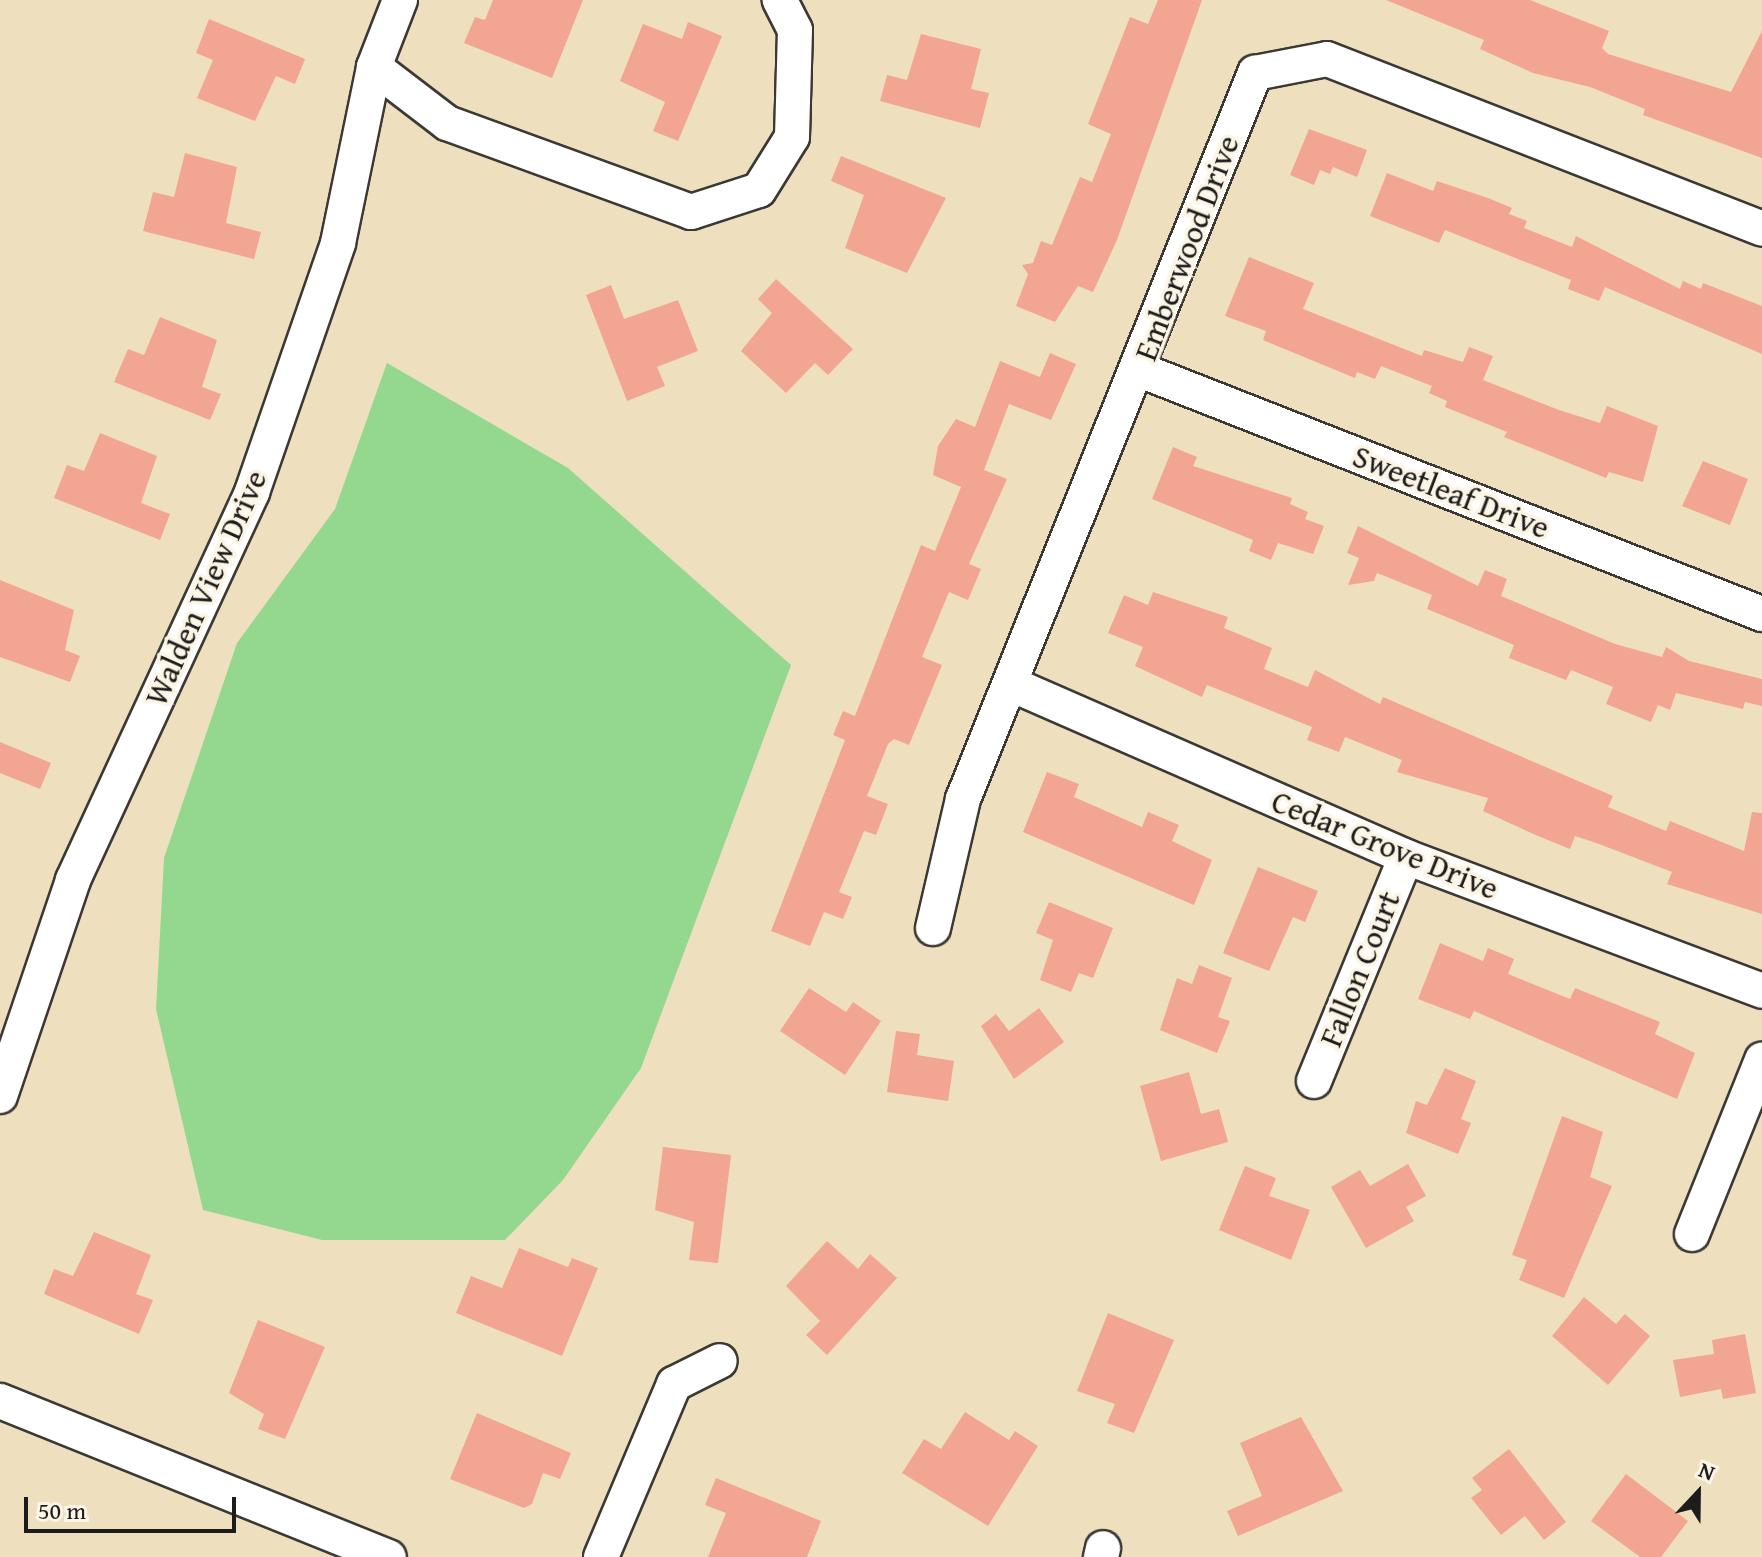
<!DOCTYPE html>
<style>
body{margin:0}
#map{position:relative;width:1762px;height:1557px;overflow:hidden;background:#eee0be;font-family:"Gentium Book Plus",serif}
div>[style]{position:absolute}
.green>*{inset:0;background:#94d78f}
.building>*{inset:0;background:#f2a591}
.roads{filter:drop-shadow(2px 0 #3c3934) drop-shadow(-2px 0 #3c3934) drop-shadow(0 2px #3c3934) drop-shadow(0 -2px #3c3934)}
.minor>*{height:34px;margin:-17px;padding:0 17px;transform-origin:17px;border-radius:17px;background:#fff}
span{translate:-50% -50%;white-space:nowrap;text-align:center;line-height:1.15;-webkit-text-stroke:7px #fcf5e5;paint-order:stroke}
.street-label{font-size:32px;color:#1c1c1c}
.north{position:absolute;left:1658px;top:1453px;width:80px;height:80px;-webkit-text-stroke:6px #fcf5e5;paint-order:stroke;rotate:22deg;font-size:22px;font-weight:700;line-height:32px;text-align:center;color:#1c1c1c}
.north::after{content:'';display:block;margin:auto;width:28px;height:36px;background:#1c1c1c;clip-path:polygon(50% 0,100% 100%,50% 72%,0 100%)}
.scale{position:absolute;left:24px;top:1497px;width:212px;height:36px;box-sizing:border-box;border:4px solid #1c1c1c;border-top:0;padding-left:10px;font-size:24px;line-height:28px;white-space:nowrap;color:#1c1c1c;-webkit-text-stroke:6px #fcf5e5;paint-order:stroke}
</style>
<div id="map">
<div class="green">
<i style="clip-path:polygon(387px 363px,568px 468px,791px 665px,641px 1068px,563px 1180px,505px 1240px,322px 1240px,203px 1210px,156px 1009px,164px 858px,237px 643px,335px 509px)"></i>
</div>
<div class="building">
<i style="clip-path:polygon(493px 0,583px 0,552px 78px,464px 43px,475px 17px,485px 20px)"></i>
<i style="clip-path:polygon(1158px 0,1202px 0,1117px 240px,1093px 292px,1078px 286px,1055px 322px,1016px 306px,1028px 274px,1022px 265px,1033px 263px,1041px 241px,1052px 245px,1080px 177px,1092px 182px,1111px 134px,1088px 124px,1130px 17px,1148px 24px)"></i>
<i style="clip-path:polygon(1386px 0,1530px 0,1609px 31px,1602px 48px,1608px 54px,1731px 92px,1762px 31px,1762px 158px,1643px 115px,1645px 109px,1590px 87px,1533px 73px,1480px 49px,1484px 40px)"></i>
<i style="clip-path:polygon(209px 19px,305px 59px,295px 84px,276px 76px,255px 121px,197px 98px,213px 60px,196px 53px)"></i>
<i style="clip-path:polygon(688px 22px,722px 36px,678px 141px,653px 131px,665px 102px,620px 81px,643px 24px,682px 39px)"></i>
<i style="clip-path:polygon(921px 34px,981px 49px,971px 89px,989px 93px,980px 128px,880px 101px,887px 75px,907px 80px)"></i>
<i style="clip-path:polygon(1309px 129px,1367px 150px,1357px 177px,1333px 167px,1330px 174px,1320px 170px,1314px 185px,1290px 175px)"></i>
<i style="clip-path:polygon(185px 153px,237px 167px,226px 223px,261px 232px,254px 259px,143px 231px,153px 192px,174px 197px)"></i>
<i style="clip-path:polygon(841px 156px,946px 198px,907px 273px,845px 248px,864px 195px,831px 181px)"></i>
<i style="clip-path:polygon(1387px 173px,1433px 191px,1437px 181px,1488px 198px,1512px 208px,1509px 214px,1527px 221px,1524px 228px,1572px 247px,1576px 236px,1680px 289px,1683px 281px,1701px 289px,1703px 283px,1762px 306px,1762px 354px,1605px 287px,1599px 301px,1568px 289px,1571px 280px,1445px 230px,1439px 243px,1370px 216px)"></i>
<i style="clip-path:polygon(1249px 257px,1314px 283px,1303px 309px,1422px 356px,1424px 350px,1463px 362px,1469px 347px,1493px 356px,1483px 380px,1559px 410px,1600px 423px,1607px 406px,1658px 426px,1643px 482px,1609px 472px,1606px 478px,1504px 437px,1507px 432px,1445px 407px,1447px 401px,1429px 393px,1432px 386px,1381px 366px,1375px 379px,1357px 372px,1355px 378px,1263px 340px,1266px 331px,1225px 316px)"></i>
<i style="clip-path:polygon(776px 279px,853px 349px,828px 375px,815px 363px,786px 393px,741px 351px,772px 313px,758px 299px)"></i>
<i style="clip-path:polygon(611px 285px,624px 319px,678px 300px,698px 351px,657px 367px,665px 386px,627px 401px,586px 295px)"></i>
<i style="clip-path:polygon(160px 317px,217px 340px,202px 387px,221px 394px,210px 420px,114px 382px,128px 349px,144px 355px)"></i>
<i style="clip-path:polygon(1050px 353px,1076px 364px,1051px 420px,1009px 404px,984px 470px,1007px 479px,969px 564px,981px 569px,968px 600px,949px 592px,922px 657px,942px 665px,909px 745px,894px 739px,888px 744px,867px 796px,888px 804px,876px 835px,864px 831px,839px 892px,852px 897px,843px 919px,824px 912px,810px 946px,771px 931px,845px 740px,833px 735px,843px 711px,855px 716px,921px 545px,935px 551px,961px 487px,933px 475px,938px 446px,956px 419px,975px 427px,1000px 361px,1040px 377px)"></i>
<i style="clip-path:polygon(100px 433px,157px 456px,141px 503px,170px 514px,160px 540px,54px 498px,67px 465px,84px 471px)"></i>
<i style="clip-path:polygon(1173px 447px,1197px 457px,1193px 466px,1292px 498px,1290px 504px,1308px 512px,1305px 519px,1324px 526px,1313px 554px,1278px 543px,1271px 560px,1249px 551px,1253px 540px,1152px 499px)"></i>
<i style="clip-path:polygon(1703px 461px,1748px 479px,1730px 525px,1682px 506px)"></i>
<i style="clip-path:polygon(1358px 526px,1478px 586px,1485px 570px,1507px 579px,1501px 596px,1615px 644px,1662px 657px,1666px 647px,1689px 661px,1762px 679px,1762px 706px,1745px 702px,1743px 709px,1676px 693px,1670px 710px,1658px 705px,1651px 722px,1606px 704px,1613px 687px,1571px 670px,1566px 680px,1509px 658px,1514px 645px,1427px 609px,1432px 595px,1377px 573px,1374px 581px,1348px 585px,1359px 558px,1347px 553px)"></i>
<i style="clip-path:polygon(0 580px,74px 610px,65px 650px,80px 656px,70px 682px,0 657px)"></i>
<i style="clip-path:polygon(1153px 592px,1228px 617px,1224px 628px,1272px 648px,1264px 669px,1308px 687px,1315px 670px,1380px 704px,1383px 697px,1613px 796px,1608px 807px,1666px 831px,1670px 821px,1744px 851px,1752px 812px,1762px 813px,1762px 914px,1667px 884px,1672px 872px,1599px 844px,1575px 836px,1570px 849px,1538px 836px,1483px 811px,1488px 798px,1397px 772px,1402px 760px,1345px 737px,1339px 752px,1307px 740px,1312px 727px,1207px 685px,1202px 697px,1135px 666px,1143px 647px,1108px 633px,1124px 595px,1148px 605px)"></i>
<i style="clip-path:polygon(0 742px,51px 763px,40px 789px,0 773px)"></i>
<i style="clip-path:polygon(1047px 772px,1079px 784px,1074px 797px,1142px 827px,1148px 812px,1179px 825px,1172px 841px,1212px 860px,1194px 905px,1023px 832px)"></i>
<i style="clip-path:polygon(1258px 867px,1318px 891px,1305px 922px,1293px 917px,1269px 971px,1223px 953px)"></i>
<i style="clip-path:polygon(1049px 902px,1113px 928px,1093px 978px,1079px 973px,1071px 992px,1040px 980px,1053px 940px,1036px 933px)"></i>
<i style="clip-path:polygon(1440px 943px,1483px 961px,1488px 948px,1514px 959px,1508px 974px,1570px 999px,1575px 988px,1660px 1022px,1655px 1034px,1695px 1053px,1677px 1099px,1474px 1011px,1470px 1019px,1418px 999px)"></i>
<i style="clip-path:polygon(1199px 965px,1232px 978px,1218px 1017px,1230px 1021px,1217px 1053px,1160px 1030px,1177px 978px,1192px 984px)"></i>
<i style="clip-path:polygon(809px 988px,846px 1012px,853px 1002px,881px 1021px,845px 1075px,780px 1031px)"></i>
<i style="clip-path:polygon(1039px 1008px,1064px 1042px,1014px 1079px,981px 1026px,996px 1014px,1009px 1031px)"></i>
<i style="clip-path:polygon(896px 1031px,920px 1034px,917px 1055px,954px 1061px,948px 1101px,887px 1092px)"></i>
<i style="clip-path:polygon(1445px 1068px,1476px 1081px,1461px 1119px,1471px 1123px,1458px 1154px,1406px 1133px,1416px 1101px,1427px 1105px)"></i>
<i style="clip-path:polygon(1189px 1072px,1201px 1114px,1219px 1109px,1228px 1142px,1161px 1161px,1140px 1086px)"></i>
<i style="clip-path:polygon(1562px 1116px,1603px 1132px,1590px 1177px,1612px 1186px,1564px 1298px,1519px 1280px,1527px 1260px,1512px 1255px)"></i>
<i style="clip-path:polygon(663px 1147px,731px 1155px,718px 1263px,689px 1260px,694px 1222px,655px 1210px)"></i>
<i style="clip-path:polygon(1408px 1164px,1426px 1196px,1406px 1207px,1414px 1221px,1366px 1248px,1331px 1187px,1360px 1170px,1370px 1186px)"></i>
<i style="clip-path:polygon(1245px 1166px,1276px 1178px,1269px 1196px,1310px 1210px,1291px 1260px,1219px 1230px)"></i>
<i style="clip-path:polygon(94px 1232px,151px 1255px,136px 1294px,153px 1300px,139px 1334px,44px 1294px,54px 1269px,73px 1276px)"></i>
<i style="clip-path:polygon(827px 1241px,858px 1269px,870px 1254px,897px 1278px,827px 1355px,806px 1335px,820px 1321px,786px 1286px)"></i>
<i style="clip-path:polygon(519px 1248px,568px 1267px,572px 1258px,598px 1268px,562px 1356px,456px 1313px,471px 1276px,502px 1288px)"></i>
<i style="clip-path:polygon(1584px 1297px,1616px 1324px,1625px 1314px,1650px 1336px,1608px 1385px,1552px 1336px)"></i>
<i style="clip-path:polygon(1108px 1313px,1174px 1340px,1134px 1433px,1107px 1423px,1115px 1404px,1077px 1391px)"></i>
<i style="clip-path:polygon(258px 1320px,325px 1347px,285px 1439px,258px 1429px,264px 1414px,229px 1393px)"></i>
<i style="clip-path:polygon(1745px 1334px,1756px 1393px,1723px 1399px,1721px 1389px,1680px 1397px,1673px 1360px,1714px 1354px,1712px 1340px)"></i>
<i style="clip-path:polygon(965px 1412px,1009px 1440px,1015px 1431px,1038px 1446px,988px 1526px,902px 1473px,924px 1439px,941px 1449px)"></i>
<i style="clip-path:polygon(477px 1413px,571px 1453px,560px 1479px,543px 1473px,532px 1504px,524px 1508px,450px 1479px)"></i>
<i style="clip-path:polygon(1301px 1417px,1343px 1491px,1238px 1536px,1227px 1511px,1262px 1496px,1240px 1443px)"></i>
<i style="clip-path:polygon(1509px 1449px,1566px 1522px,1544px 1540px,1525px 1516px,1501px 1535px,1471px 1498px,1482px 1490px,1472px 1478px)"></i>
<i style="clip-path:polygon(1626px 1474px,1688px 1521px,1661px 1557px,1640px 1557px,1591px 1521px)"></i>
<i style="clip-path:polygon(716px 1478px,821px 1521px,807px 1557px,708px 1557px,726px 1513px,705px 1505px)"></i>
</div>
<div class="roads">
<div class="minor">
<i style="left:374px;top:67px;width:92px;rotate:37.5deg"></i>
<i style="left:447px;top:123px;width:260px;rotate:20deg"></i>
<i style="left:691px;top:212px;width:71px;rotate:-17.9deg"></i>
<i style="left:759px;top:190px;width:62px;rotate:-58.1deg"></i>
<i style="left:792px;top:137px;width:107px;rotate:-88.4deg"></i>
<i style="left:795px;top:30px;width:34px;rotate:-117deg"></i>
<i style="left:1140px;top:370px;width:668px;rotate:21.42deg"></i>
<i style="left:1013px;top:685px;width:429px;rotate:23.6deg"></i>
<i style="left:1406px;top:857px;width:380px;rotate:20.6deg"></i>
<i style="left:933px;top:928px;width:132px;rotate:-76.9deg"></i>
<i style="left:963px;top:799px;width:783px;rotate:-68.09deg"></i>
<i style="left:1255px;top:73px;width:73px;rotate:-11deg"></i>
<i style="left:1327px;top:59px;width:467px;rotate:21.3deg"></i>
<i style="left:1314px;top:1081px;width:242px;rotate:-67.7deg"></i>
<i style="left:0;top:1096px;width:228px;rotate:-71.3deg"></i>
<i style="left:73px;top:880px;width:427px;rotate:-65.2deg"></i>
<i style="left:252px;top:492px;width:263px;rotate:-70.9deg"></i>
<i style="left:338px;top:243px;width:180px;rotate:-78.4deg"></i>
<i style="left:374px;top:67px;width:72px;rotate:-68.8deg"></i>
<i style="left:1692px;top:1234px;width:188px;rotate:-68.1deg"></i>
<i style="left:0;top:1401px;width:419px;rotate:21.9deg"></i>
<i style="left:601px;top:1557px;width:188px;rotate:-67.1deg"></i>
<i style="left:674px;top:1384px;width:51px;rotate:-26.6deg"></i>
<i style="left:1101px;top:1557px;width:9px;rotate:-77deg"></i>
</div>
</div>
<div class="street-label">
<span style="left:1187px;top:248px;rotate:-69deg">Emberwood Drive</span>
<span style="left:1451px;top:492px;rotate:21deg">Sweetleaf Drive</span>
<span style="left:206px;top:588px;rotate:-66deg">Walden View Drive</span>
<span style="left:1385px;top:845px;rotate:22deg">Cedar Grove Drive</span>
<span style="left:1360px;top:969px;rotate:-68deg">Fallon Court</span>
</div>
<div class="north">N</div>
<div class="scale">50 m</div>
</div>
